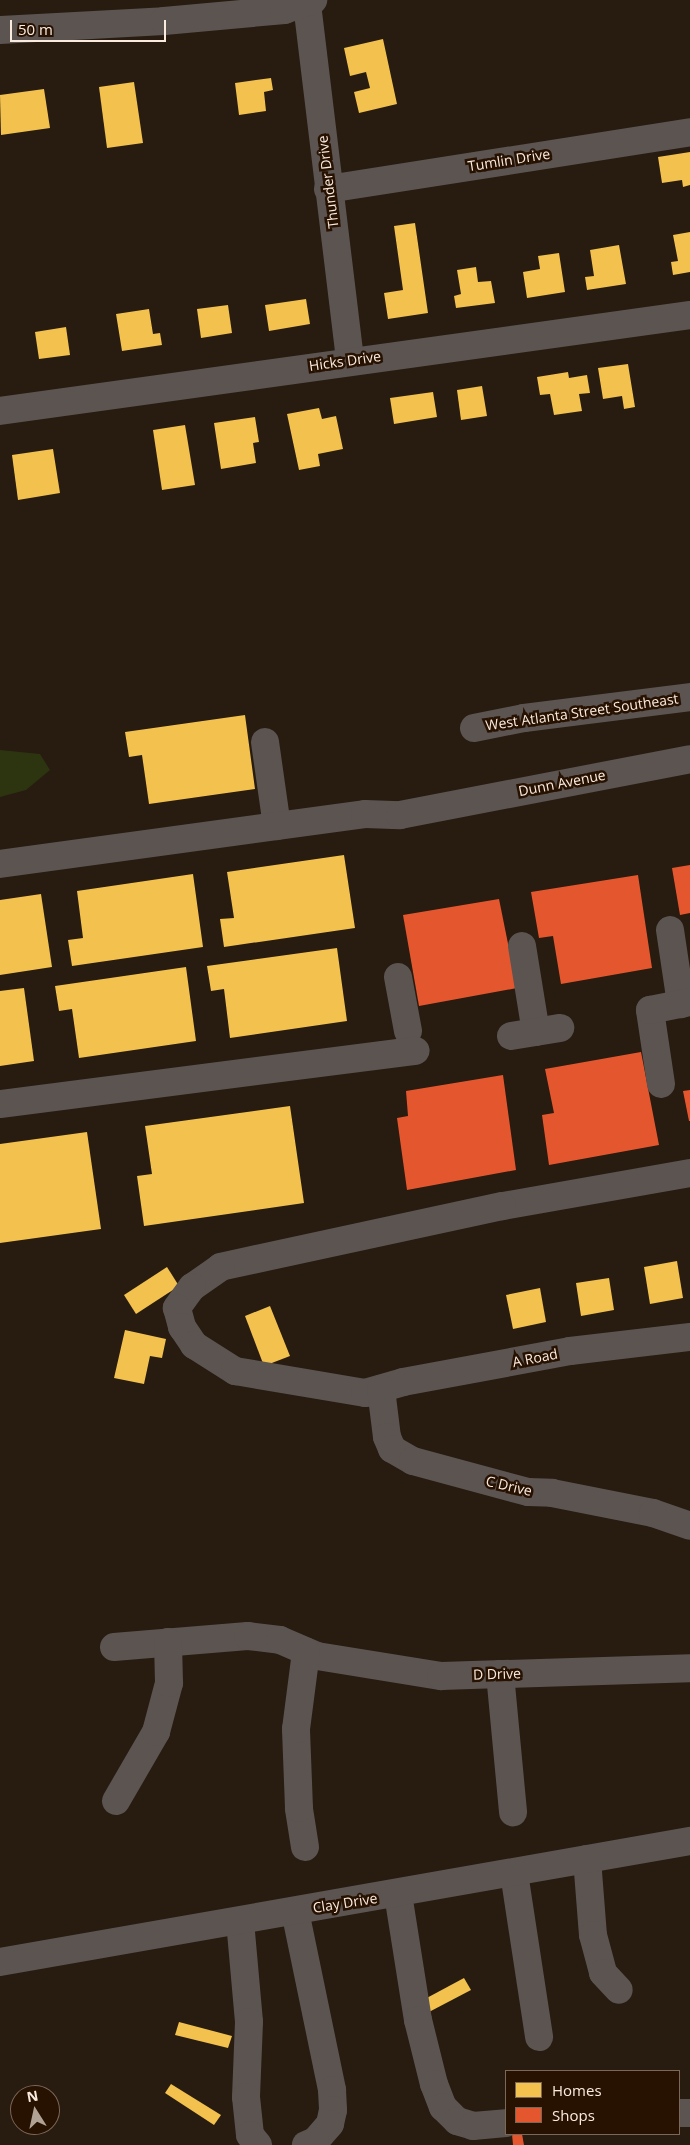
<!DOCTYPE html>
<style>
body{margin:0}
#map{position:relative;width:690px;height:2145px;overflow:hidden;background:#281b10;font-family:"Open Sans",sans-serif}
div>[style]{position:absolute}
.water>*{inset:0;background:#2c3510}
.homes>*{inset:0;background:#f2c14e}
.shops>*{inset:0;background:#e4572e}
.minor>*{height:28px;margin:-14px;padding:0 14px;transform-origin:14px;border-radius:14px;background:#5b5451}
span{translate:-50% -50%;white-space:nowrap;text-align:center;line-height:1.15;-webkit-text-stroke:5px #271100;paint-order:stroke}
.street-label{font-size:14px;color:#fbebde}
.legend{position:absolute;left:505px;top:2070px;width:175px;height:65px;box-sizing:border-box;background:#271100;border:1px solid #7c6859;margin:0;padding:6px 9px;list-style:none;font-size:15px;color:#fbebde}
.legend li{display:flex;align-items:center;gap:10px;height:25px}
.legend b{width:25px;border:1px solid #7c6859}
.north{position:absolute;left:10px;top:2085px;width:50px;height:50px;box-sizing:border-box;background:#271100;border:1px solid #7c6859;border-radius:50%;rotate:350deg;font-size:14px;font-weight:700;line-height:20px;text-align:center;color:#fbebde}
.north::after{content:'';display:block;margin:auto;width:18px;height:22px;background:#b1a296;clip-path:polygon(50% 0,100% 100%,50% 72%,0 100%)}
.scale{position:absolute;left:10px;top:20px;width:156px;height:22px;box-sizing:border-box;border:2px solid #fbebde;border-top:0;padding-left:6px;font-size:15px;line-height:18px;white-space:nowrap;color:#fbebde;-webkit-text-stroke:4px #271100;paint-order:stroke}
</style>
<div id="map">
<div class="water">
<i style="clip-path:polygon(0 750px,40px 754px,50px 770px,26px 790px,0 797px)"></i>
</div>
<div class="homes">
<i style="clip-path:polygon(383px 39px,397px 104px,359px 113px,354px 92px,370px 88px,366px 72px,350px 76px,344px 48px)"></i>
<i style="clip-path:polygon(271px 78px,273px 90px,264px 92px,266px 111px,239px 115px,235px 83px)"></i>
<i style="clip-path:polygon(134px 82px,143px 143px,107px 148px,99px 87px)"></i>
<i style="clip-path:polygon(44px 89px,50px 128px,1px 135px,0 95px)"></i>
<i style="clip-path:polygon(690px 152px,690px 185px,683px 187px,682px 180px,662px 183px,658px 157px)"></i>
<i style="clip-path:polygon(415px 223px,428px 313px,388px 319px,384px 293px,403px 290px,394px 226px)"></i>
<i style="clip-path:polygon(690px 232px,690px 272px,673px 275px,671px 262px,678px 261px,673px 235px)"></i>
<i style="clip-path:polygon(619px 245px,626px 284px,587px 290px,585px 277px,594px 276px,590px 250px)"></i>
<i style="clip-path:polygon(559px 253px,565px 292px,527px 298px,523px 272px,540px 269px,538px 256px)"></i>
<i style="clip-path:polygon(476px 267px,478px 282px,491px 281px,495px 303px,456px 308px,454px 296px,461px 294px,457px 270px)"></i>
<i style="clip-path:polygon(306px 299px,310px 324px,269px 331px,265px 305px)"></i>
<i style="clip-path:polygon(228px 305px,232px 333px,201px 338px,197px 309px)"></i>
<i style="clip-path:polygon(149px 309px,153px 334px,160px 333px,162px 345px,122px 351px,116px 314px)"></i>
<i style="clip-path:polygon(66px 327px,70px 355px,39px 359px,35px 332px)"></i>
<i style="clip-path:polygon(628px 364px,635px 407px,624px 409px,622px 396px,603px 399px,598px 368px)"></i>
<i style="clip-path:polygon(568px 372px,569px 378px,587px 375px,590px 393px,579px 394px,582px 411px,554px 415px,550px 394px,540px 395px,537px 377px)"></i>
<i style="clip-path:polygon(482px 386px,487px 416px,461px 420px,457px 390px)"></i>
<i style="clip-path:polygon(433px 392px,437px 417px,394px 424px,390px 398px)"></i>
<i style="clip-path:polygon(319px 408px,322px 419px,336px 416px,343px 449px,318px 454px,320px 466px,299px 470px,287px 414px)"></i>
<i style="clip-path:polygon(255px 417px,259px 442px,253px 443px,256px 463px,221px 469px,214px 423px)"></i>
<i style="clip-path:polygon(185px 425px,195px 485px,162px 490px,153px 430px)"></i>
<i style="clip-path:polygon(53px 449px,60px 493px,18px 500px,12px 455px)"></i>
<i style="clip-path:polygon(245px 715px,255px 789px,149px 804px,142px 755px,129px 757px,125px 732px)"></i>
<i style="clip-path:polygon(344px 855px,355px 928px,224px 947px,220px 919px,234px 918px,227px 872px)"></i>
<i style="clip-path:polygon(193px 874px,203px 947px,72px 966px,68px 940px,83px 938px,77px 891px)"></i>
<i style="clip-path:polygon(41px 894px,52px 967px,0 975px,0 900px)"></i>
<i style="clip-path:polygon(337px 948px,347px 1021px,230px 1038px,224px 989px,211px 991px,207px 966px)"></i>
<i style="clip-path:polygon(186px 967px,196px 1041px,79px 1058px,72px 1009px,59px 1011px,55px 986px)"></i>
<i style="clip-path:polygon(24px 988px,34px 1061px,0 1066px,0 991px)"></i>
<i style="clip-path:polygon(290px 1106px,304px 1203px,144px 1226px,137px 1176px,152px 1174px,145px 1126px)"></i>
<i style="clip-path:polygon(87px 1132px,101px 1229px,0 1243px,0 1144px)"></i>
<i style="clip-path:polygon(677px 1261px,683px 1298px,650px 1304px,644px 1267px)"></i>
<i style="clip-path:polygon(167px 1267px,179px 1286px,136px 1314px,124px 1295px)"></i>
<i style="clip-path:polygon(609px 1278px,614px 1310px,581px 1316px,576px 1283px)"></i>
<i style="clip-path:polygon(540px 1288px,546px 1322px,513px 1329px,506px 1295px)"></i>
<i style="clip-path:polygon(270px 1306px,290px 1356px,264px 1366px,245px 1316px)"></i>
<i style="clip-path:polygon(125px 1330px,166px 1339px,162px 1358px,150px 1356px,144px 1384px,114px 1378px)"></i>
<i style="clip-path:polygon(464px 1978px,471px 1990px,429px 2012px,423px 2000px)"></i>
<i style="clip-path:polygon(179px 2022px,232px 2036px,228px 2048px,175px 2035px)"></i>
<i style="clip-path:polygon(171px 2084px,221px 2115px,214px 2125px,165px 2093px)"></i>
</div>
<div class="shops">
<i style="clip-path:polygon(690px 865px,690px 913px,680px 915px,672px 868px)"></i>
<i style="clip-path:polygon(638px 875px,652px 968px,561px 984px,553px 936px,539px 938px,531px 892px)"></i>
<i style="clip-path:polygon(499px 899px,517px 988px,419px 1006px,403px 915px)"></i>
<i style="clip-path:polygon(641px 1052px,659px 1145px,549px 1165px,542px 1115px,554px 1113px,545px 1069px)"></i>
<i style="clip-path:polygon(503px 1075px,516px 1170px,407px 1190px,397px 1118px,408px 1116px,406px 1091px)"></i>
<i style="clip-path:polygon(690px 1090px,690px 1121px,689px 1121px,683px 1091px)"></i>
<i style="clip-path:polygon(512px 2134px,522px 2134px,524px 2145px,513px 2145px)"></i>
</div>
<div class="minor">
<i style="left:307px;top:4px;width:359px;rotate:83.1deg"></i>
<i style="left:0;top:30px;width:164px;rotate:-3.1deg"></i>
<i style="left:164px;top:21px;width:121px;rotate:-5.2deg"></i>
<i style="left:284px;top:10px;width:31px;rotate:-19deg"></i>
<i style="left:328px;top:189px;width:366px;rotate:-8.9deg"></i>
<i style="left:0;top:411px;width:697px;rotate:-7.92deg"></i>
<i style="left:474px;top:728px;width:51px;rotate:-11.3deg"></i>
<i style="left:524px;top:718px;width:167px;rotate:-7.2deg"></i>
<i style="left:265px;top:742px;width:85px;rotate:81.9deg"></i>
<i style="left:0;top:864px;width:368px;rotate:-7.8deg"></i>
<i style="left:365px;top:814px;width:35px;rotate:2deg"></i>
<i style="left:400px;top:815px;width:295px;rotate:-10.9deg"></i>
<i style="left:670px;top:930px;width:75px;rotate:81.5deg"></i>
<i style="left:522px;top:946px;width:87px;rotate:80.8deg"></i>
<i style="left:398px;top:977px;width:55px;rotate:79.5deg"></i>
<i style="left:511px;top:1036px;width:50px;rotate:-9.3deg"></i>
<i style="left:661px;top:1084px;width:75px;rotate:-98.5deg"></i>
<i style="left:650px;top:1010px;width:41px;rotate:-11.3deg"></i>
<i style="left:0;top:1104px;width:419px;rotate:-7.3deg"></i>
<i style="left:690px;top:1173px;width:191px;rotate:170deg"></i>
<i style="left:502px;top:1206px;width:288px;rotate:167.8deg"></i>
<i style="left:221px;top:1267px;width:35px;rotate:145deg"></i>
<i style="left:192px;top:1287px;width:26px;rotate:126deg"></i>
<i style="left:177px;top:1308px;width:20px;rotate:75deg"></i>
<i style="left:182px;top:1327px;width:22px;rotate:56deg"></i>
<i style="left:194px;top:1345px;width:49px;rotate:32.4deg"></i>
<i style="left:235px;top:1371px;width:132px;rotate:9.6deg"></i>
<i style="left:365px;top:1393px;width:40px;rotate:-16deg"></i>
<i style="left:403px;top:1382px;width:170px;rotate:-10.5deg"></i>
<i style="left:570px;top:1351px;width:121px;rotate:-6.7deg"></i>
<i style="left:381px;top:1389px;width:48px;rotate:82.9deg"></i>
<i style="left:387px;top:1437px;width:13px;rotate:67deg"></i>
<i style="left:392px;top:1449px;width:24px;rotate:30deg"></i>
<i style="left:413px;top:1461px;width:119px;rotate:15.1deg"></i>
<i style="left:528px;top:1492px;width:24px;rotate:2deg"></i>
<i style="left:552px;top:1493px;width:103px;rotate:11.2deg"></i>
<i style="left:653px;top:1513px;width:39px;rotate:19deg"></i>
<i style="left:114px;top:1647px;width:134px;rotate:-4.7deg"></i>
<i style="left:248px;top:1636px;width:32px;rotate:7deg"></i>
<i style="left:280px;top:1640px;width:40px;rotate:23.4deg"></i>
<i style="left:317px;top:1656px;width:126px;rotate:9.2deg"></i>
<i style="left:441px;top:1676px;width:249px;rotate:-1.8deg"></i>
<i style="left:500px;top:1674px;width:139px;rotate:84.6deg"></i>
<i style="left:116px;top:1801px;width:80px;rotate:-59.9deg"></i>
<i style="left:156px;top:1732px;width:51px;rotate:-75.1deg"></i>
<i style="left:169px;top:1683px;width:41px;rotate:-91.4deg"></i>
<i style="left:305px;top:1847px;width:39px;rotate:-99deg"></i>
<i style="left:299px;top:1808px;width:79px;rotate:-92.2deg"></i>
<i style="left:296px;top:1729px;width:78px;rotate:-82.6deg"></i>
<i style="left:587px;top:1859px;width:76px;rotate:85.5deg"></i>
<i style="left:593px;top:1935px;width:39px;rotate:75deg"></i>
<i style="left:603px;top:1973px;width:23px;rotate:47deg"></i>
<i style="left:514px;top:1873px;width:166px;rotate:81.3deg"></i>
<i style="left:398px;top:1894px;width:128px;rotate:81deg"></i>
<i style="left:418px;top:2020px;width:66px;rotate:76deg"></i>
<i style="left:434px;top:2084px;width:25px;rotate:69deg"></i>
<i style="left:443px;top:2107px;width:20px;rotate:45deg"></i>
<i style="left:457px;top:2121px;width:17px;rotate:17deg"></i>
<i style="left:473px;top:2126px;width:33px;rotate:-5deg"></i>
<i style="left:295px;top:1911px;width:183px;rotate:78.3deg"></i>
<i style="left:332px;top:2090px;width:20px;rotate:87deg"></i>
<i style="left:333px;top:2110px;width:14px;rotate:102deg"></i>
<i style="left:330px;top:2124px;width:23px;rotate:131deg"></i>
<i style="left:315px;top:2141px;width:10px;rotate:156deg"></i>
<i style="left:240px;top:1921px;width:101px;rotate:84.9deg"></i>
<i style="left:249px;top:2022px;width:75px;rotate:92.3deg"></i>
<i style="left:246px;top:2097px;width:38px;rotate:84deg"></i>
<i style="left:250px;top:2135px;width:13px;rotate:51deg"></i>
<i style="left:0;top:1962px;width:701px;rotate:-9.95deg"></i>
<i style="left:679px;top:2113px;width:11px"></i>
</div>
<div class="street-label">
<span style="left:509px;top:160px;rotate:-9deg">Tumlin Drive</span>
<span style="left:328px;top:182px;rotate:-97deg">Thunder Drive</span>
<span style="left:345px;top:361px;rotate:-8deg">Hicks Drive</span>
<span style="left:582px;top:712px;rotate:-8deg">West Atlanta Street Southeast</span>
<span style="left:562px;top:783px;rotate:-11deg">Dunn Avenue</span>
<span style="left:535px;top:1358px;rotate:-11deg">A Road</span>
<span style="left:509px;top:1486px;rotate:13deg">C Drive</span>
<span style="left:497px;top:1674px;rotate:-2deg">D Drive</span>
<span style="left:345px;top:1903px;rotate:-9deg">Clay Drive</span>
</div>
<ul class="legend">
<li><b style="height:14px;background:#f2c14e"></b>Homes</li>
<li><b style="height:14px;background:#e4572e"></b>Shops</li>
</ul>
<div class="north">N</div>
<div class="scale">50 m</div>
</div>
